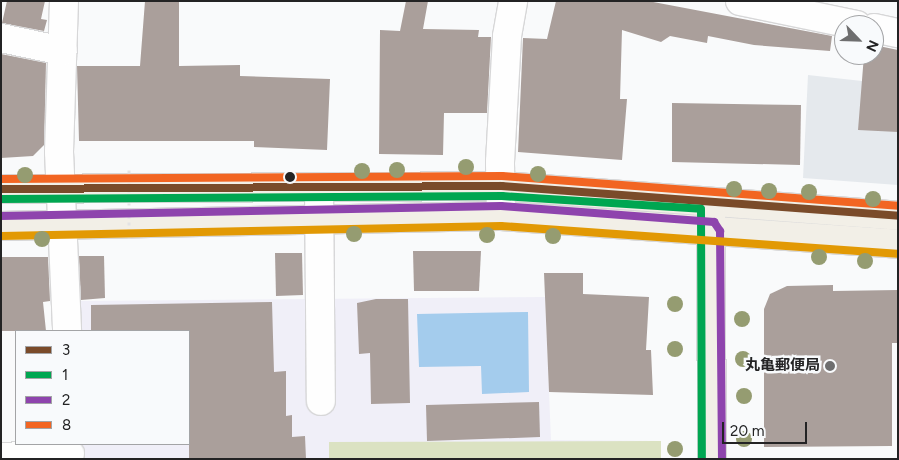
<!DOCTYPE html>
<meta charset="utf-8">
<style>
body{margin:0}
#map{position:relative;width:899px;height:460px;overflow:hidden;background:#f9fafb;font-family:Figtree,"Noto Sans JP",sans-serif}
div>[style]{position:absolute}
.built>*{inset:0;background:#e5e9ed}
.education>*{inset:0;background:#f0eff8}
.green>*{inset:0;background:#dbe2c2}
.water>*{inset:0;background:#a4cced}
.building>*{inset:0;background:#aa9f9b}
.roads{filter:drop-shadow(1px 0 #d7d7d8) drop-shadow(-1px 0 #d7d7d8) drop-shadow(0 1px #d7d7d8) drop-shadow(0 -1px #d7d7d8)}
.minor>*{height:28px;margin:-14px;padding:0 14px;transform-origin:14px;border-radius:14px;background:#fefefe}
.major>*{height:28px;margin:-14px;padding:0 14px;transform-origin:14px;border-radius:14px;background:#f2efe7}
.path-bridge>*{height:3px;margin-top:-1.5px;transform-origin:0;background:repeating-linear-gradient(90deg,#e3e3e4 0 2.5px,transparent 0 6.5px)}
.bus-1>*{height:8px;margin:-4px;padding:0 4px;transform-origin:4px;border-radius:4px;background:#7a4b2a}
.bus-2>*{height:8px;margin:-4px;padding:0 4px;transform-origin:4px;border-radius:4px;background:#00a651}
.bus-3>*{height:8px;margin:-4px;padding:0 4px;transform-origin:4px;border-radius:4px;background:#8e44ad}
.bus-4>*{height:8px;margin:-4px;padding:0 4px;transform-origin:4px;border-radius:4px;background:#f26522}
.bus-5>*{height:8px;margin:-4px;padding:0 4px;transform-origin:4px;border-radius:4px;background:#e29904}
.trees>*{width:16px;height:16px;margin:-8px;border-radius:50%;background:#959c71}
.dots>*{width:14px;height:14px;translate:-50% -50%;box-sizing:border-box;border:2px solid #f8fafc;border-radius:50%}
span{translate:-50% -50%;white-space:nowrap;text-align:center;line-height:1.15;-webkit-text-stroke:5px #f8fafc;paint-order:stroke}
.poi-label{font-size:15px;color:#232324;font-weight:700}
.right{translate:-100% -50%;text-align:right}
.frame{position:absolute;inset:0;border:2px solid #232324;pointer-events:none}
.legend{position:absolute;left:15px;top:330px;width:175px;height:115px;box-sizing:border-box;background:#f8fafc;border:1px solid #a3a4a6;margin:0;padding:6px 9px;list-style:none;font-size:15px;color:#232324}
.legend li{display:flex;align-items:center;gap:10px;height:25px}
.legend b{width:25px;border:1px solid #a3a4a6}
.north{position:absolute;left:834px;top:15px;width:50px;height:50px;box-sizing:border-box;background:#f8fafc;border:1px solid #a3a4a6;border-radius:50%;rotate:114deg;font-size:14px;font-weight:700;line-height:20px;text-align:center;color:#232324}
.north::after{content:'';display:block;margin:auto;width:18px;height:22px;background:#6e6e6f;clip-path:polygon(50% 0,100% 100%,50% 72%,0 100%)}
.scale{position:absolute;left:722px;top:422px;width:85px;height:22px;box-sizing:border-box;border:2px solid #232324;border-top:0;padding-left:6px;font-size:15px;line-height:18px;white-space:nowrap;color:#232324;-webkit-text-stroke:4px #f8fafc;paint-order:stroke}
</style>
<div id="map">
<div class="built">
<i style="clip-path:polygon(808px 75px,898px 85px,898px 185px,803px 178px)"></i>
</div>
<div class="education">
<i style="clip-path:polygon(545px 297px,551px 440px,661px 441px,661px 459px,82px 459px,82px 444px,189px 444px,189px 331px,81px 331px,81px 301px)"></i>
</div>
<div class="green">
<i style="clip-path:polygon(661px 441px,661px 459px,329px 459px,329px 442px)"></i>
</div>
<div class="water">
<i style="clip-path:polygon(528px 312px,529px 392px,482px 394px,481px 366px,419px 367px,417px 314px)"></i>
</div>
<div class="building">
<i style="clip-path:polygon(7px 1px,45px 1px,41px 19px,47px 20px,44px 31px,2px 23px)"></i>
<i style="clip-path:polygon(145px 1px,179px 1px,179px 66px,240px 65px,240px 76px,330px 79px,327px 150px,254px 147px,254px 141px,79px 141px,77px 66px,140px 66px)"></i>
<i style="clip-path:polygon(406px 1px,428px 1px,423px 29px,479px 30px,478px 37px,491px 37px,487px 113px,444px 113px,443px 155px,379px 154px,380px 30px,400px 31px)"></i>
<i style="clip-path:polygon(556px 1px,648px 1px,832px 36px,830px 51px,754px 45px,708px 36px,707px 43px,670px 36px,661px 42px,622px 30px,620px 99px,627px 99px,622px 160px,518px 152px,523px 38px,547px 39px)"></i>
<i style="clip-path:polygon(874px 45px,898px 50px,898px 132px,858px 130px,864px 55px,874px 55px)"></i>
<i style="clip-path:polygon(1px 54px,46px 63px,44px 145px,33px 156px,1px 158px)"></i>
<i style="clip-path:polygon(672px 103px,801px 105px,800px 165px,672px 162px)"></i>
<i style="clip-path:polygon(413px 251px,481px 251px,479px 291px,414px 291px)"></i>
<i style="clip-path:polygon(275px 253px,302px 253px,303px 295px,276px 296px)"></i>
<i style="clip-path:polygon(79px 256px,104px 256px,105px 298px,81px 300px)"></i>
<i style="clip-path:polygon(1px 257px,48px 257px,50px 301px,43px 302px,46px 331px,1px 331px)"></i>
<i style="clip-path:polygon(544px 273px,583px 273px,583px 294px,649px 297px,646px 350px,651px 350px,653px 395px,549px 392px)"></i>
<i style="clip-path:polygon(833px 285px,833px 291px,898px 290px,898px 343px,892px 343px,892px 446px,764px 447px,764px 309px,770px 294px,787px 286px)"></i>
<i style="clip-path:polygon(376px 299px,408px 299px,410px 403px,371px 404px,370px 353px,359px 354px,357px 303px)"></i>
<i style="clip-path:polygon(272px 302px,274px 372px,286px 371px,286px 416px,292px 415px,292px 437px,305px 436px,306px 459px,189px 459px,189px 331px,91px 331px,91px 305px)"></i>
<i style="clip-path:polygon(539px 402px,540px 437px,427px 441px,426px 405px)"></i>
</div>
<div class="roads">
<div class="minor">
<i style="left:64px;top:1px;width:151px;rotate:91.9deg"></i>
<i style="left:59px;top:152px;width:179px;rotate:87.4deg"></i>
<i style="left:740px;top:1px;width:119px;rotate:11.6deg"></i>
<i style="left:874px;top:28px;width:25px;rotate:12deg"></i>
<i style="left:1px;top:38px;width:63px;rotate:11.8deg"></i>
<i style="left:319px;top:188px;width:213px;rotate:89.5deg"></i>
<i style="left:501px;top:216px;width:54px;rotate:-91.1deg"></i>
<i style="left:500px;top:162px;width:126px;rotate:-86.8deg"></i>
<i style="left:507px;top:36px;width:36px;rotate:-80deg"></i>
<i style="left:1px;top:457px;width:69px;rotate:-2.5deg"></i>
</div>
<div class="major">
<i style="left:1px;top:189px;width:501px;rotate:-0.34deg"></i>
<i style="left:502px;top:186px;width:397px;rotate:4.3deg"></i>
<i style="left:711px;top:213px;width:246px;rotate:89.8deg"></i>
<i style="left:1px;top:226px;width:500px;rotate:-1.15deg"></i>
<i style="left:501px;top:216px;width:398px;rotate:4deg"></i>
</div>
</div>
<div class="path-bridge">
<i style="left:129px;top:170px;width:71px;rotate:90deg"></i>
</div>
<div class="bus-1">
<i style="left:1px;top:189px;width:501px;rotate:-0.34deg"></i>
<i style="left:502px;top:186px;width:397px;rotate:4.3deg"></i>
</div>
<div class="bus-2">
<i style="left:1px;top:199px;width:501px;rotate:-0.34deg"></i>
<i style="left:502px;top:196px;width:199px;rotate:3.7deg"></i>
<i style="left:701px;top:209px;width:250px;rotate:89.8deg"></i>
</div>
<div class="bus-3">
<i style="left:1px;top:216px;width:500px;rotate:-1.15deg"></i>
<i style="left:501px;top:206px;width:214px;rotate:4.3deg"></i>
<i style="left:714px;top:222px;width:11px;rotate:56deg"></i>
<i style="left:720px;top:231px;width:228px;rotate:89.5deg"></i>
</div>
<div class="bus-4">
<i style="left:1px;top:179px;width:501px;rotate:-0.34deg"></i>
<i style="left:502px;top:176px;width:397px;rotate:4.3deg"></i>
</div>
<div class="bus-5">
<i style="left:1px;top:236px;width:500px;rotate:-1.15deg"></i>
<i style="left:501px;top:226px;width:397px;rotate:4deg"></i>
</div>
<div class="trees">
<i style="left:466px;top:167px"></i>
<i style="left:397px;top:170px"></i>
<i style="left:362px;top:171px"></i>
<i style="left:538px;top:174px"></i>
<i style="left:25px;top:175px"></i>
<i style="left:734px;top:189px"></i>
<i style="left:769px;top:191px"></i>
<i style="left:809px;top:192px"></i>
<i style="left:873px;top:199px"></i>
<i style="left:354px;top:234px"></i>
<i style="left:487px;top:235px"></i>
<i style="left:553px;top:236px"></i>
<i style="left:42px;top:239px"></i>
<i style="left:819px;top:257px"></i>
<i style="left:865px;top:261px"></i>
<i style="left:675px;top:304px"></i>
<i style="left:742px;top:319px"></i>
<i style="left:675px;top:349px"></i>
<i style="left:743px;top:359px"></i>
<i style="left:744px;top:396px"></i>
<i style="left:744px;top:439px"></i>
<i style="left:675px;top:449px"></i>
</div>
<div class="dots">
<i style="left:290px;top:177px;background:#232324"></i>
<i style="left:830px;top:366px;background:#6e6e6f"></i>
</div>
<div class="poi-label">
<span class="right" style="left:820px;top:366px">丸亀郵便局</span>
</div>
<div class="frame"></div>
<ul class="legend">
<li><b style="height:6px;background:#7a4b2a"></b>3</li>
<li><b style="height:6px;background:#00a651"></b>1</li>
<li><b style="height:6px;background:#8e44ad"></b>2</li>
<li><b style="height:6px;background:#f26522"></b>8</li>
</ul>
<div class="north">N</div>
<div class="scale">20 m</div>
</div>
